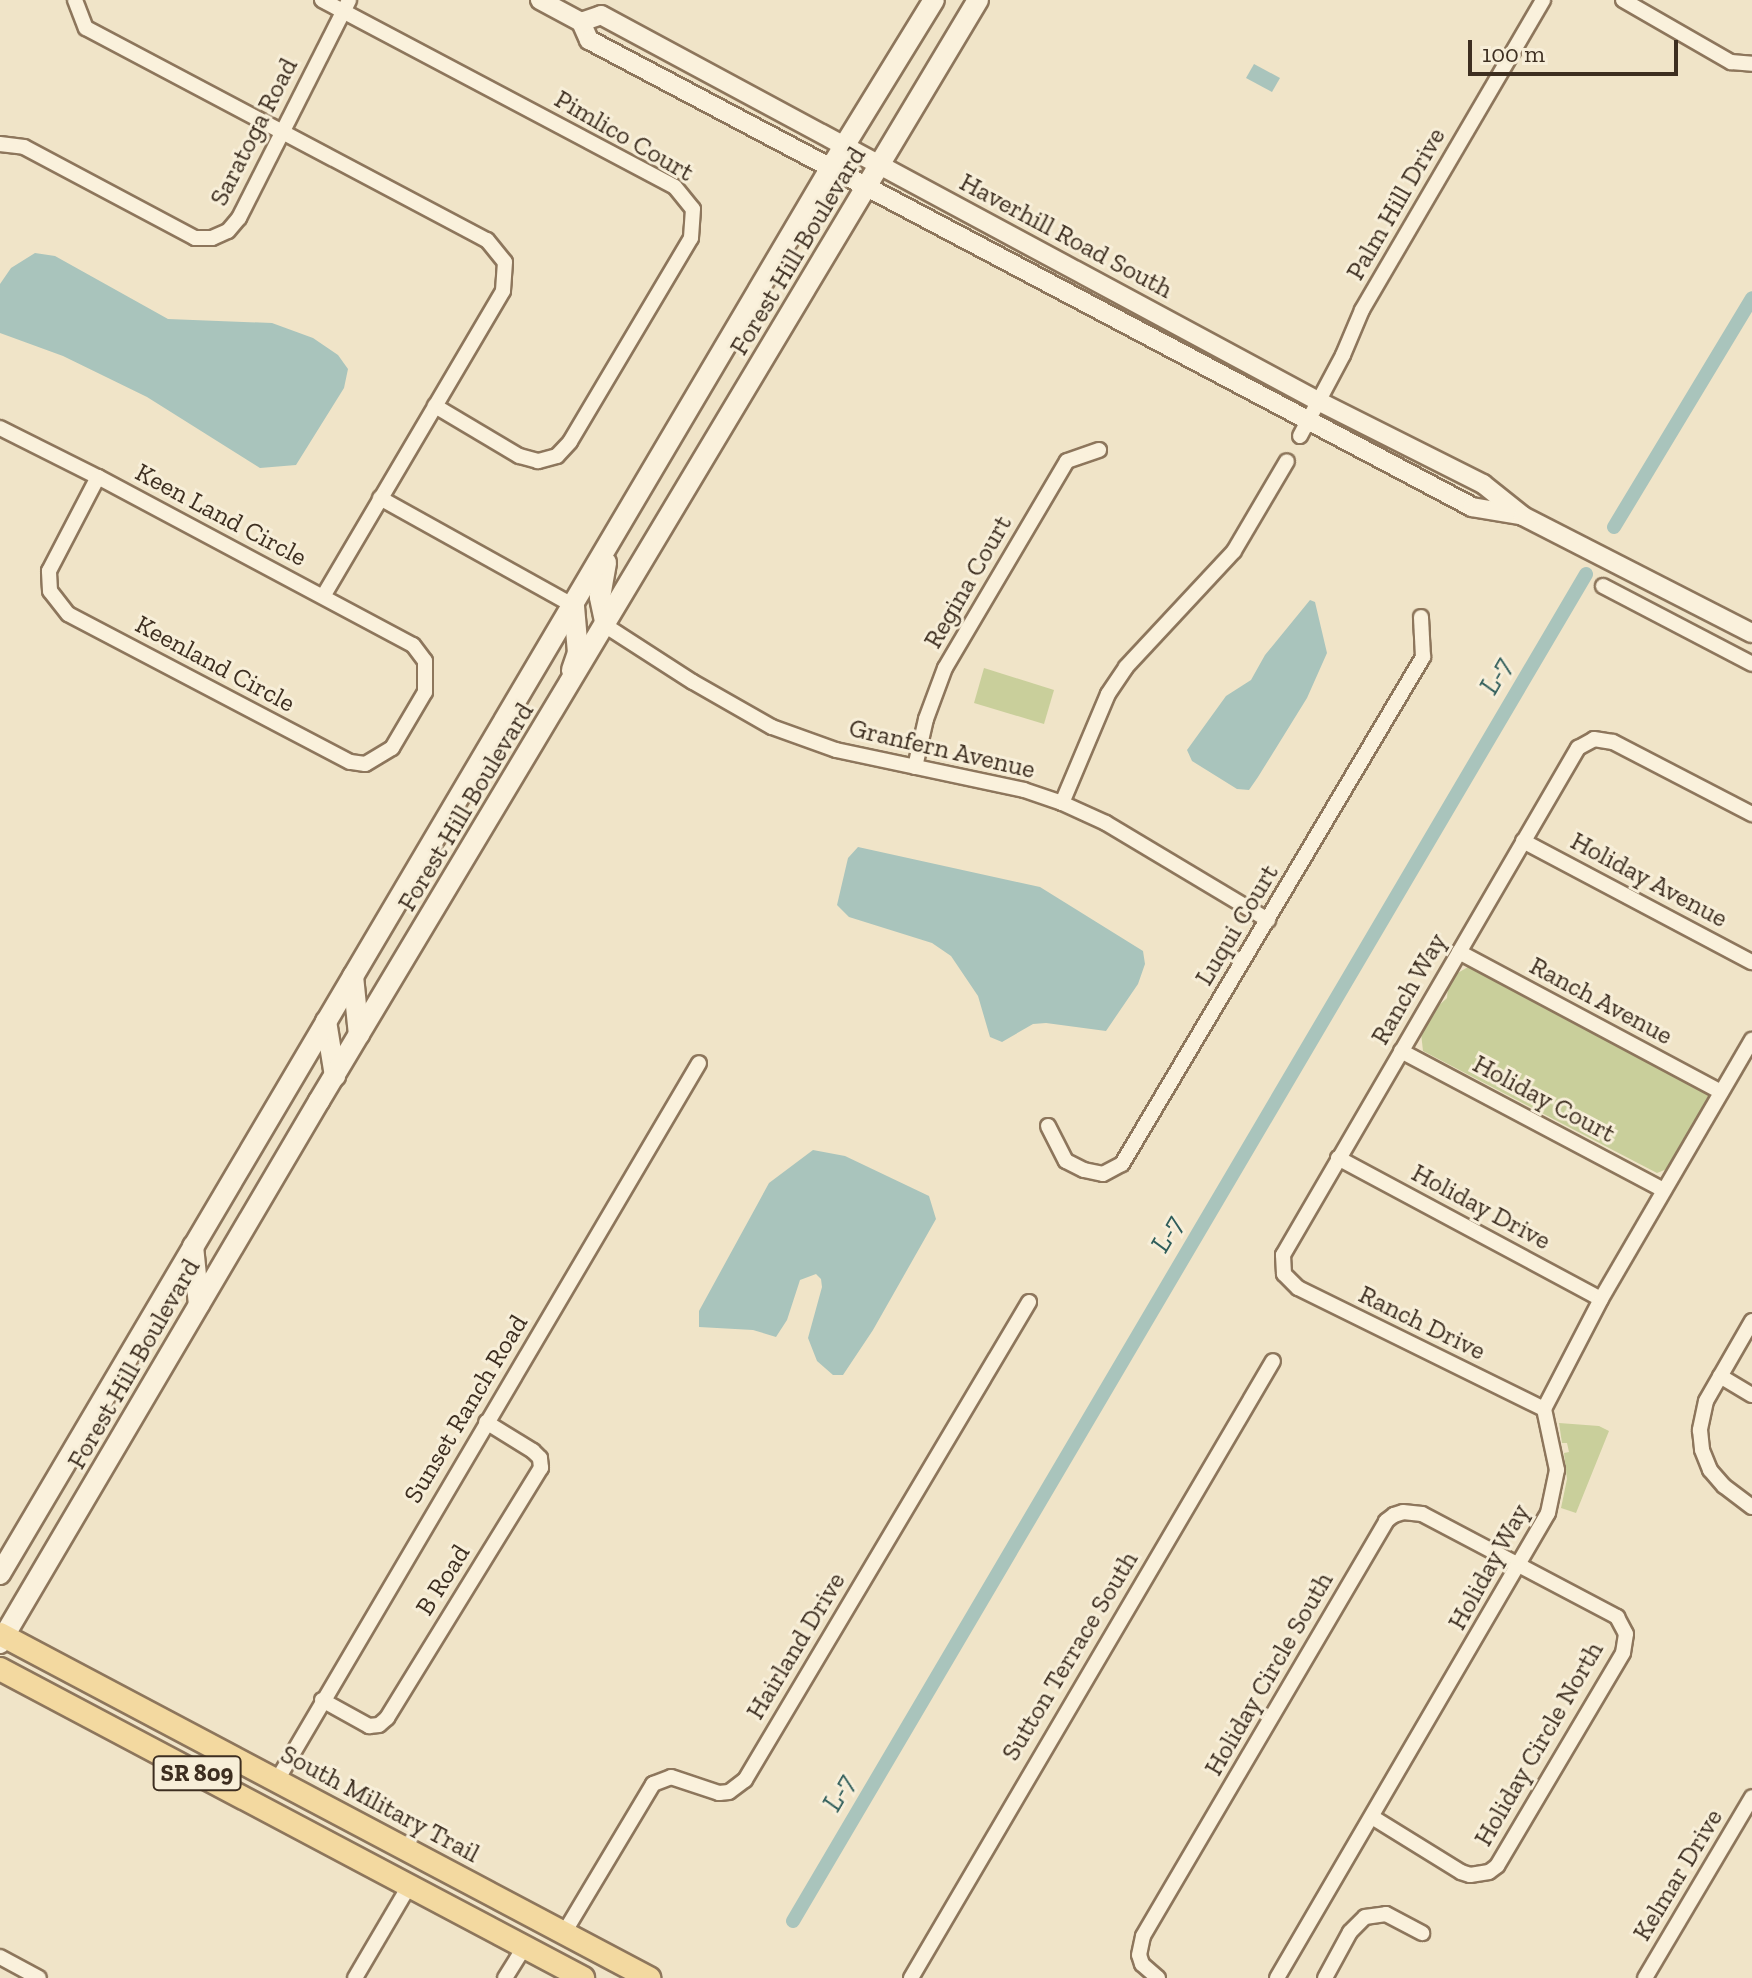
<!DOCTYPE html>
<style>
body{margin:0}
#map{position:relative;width:1752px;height:1978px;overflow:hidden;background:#f0e4c8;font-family:"Zilla Slab",serif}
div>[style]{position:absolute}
.green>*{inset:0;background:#c9cf9b}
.water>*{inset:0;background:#a9c4bc}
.canal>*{height:14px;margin:-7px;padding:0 7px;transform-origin:7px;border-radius:7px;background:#a9c4bc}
.roads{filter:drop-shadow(2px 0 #8d765c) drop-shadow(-2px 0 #8d765c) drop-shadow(0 2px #8d765c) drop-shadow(0 -2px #8d765c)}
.minor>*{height:14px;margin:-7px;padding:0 7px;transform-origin:7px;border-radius:7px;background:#faf1dc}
.tertiary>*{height:18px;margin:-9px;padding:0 9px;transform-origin:9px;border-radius:9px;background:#faf1dc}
.secondary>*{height:20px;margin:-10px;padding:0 10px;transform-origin:10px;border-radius:10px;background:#faf1dc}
.primary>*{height:22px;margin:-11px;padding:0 11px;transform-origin:11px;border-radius:11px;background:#f3d9a0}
span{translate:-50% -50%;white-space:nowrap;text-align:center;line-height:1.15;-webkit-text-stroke:6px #f7eed8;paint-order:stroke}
.shield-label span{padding:2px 6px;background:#f7eed8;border:2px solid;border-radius:6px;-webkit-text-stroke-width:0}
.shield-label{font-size:24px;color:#3d2e20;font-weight:700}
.street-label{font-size:26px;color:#3d2e20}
.water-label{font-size:28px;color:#2f5d5a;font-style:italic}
.scale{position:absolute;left:1468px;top:40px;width:210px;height:36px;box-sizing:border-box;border:4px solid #3d2e20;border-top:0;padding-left:10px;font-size:24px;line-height:28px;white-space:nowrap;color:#3d2e20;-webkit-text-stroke:6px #f7eed8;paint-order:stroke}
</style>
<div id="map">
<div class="green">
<i style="clip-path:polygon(984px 668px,1054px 690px,1044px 724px,974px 703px)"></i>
<i style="clip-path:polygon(1468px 967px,1709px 1093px,1710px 1103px,1672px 1167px,1657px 1173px,1423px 1051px,1421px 1033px,1434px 1010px,1447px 998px,1448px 987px,1456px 974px)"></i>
<i style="clip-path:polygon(1559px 1423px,1599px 1426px,1609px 1431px,1576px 1513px,1561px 1508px,1567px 1479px,1564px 1453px,1569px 1452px,1567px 1443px,1562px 1443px)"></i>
</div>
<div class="water">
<i style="clip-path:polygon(1254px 64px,1280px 78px,1272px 92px,1246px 78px)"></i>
<i style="clip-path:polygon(35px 253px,55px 256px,168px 319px,272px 323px,313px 338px,338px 355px,348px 369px,344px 388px,296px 465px,260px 468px,147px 397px,63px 356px,0 333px,0 284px,11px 268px)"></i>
<i style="clip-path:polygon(1310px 600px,1315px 602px,1327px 653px,1307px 698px,1258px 777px,1249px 790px,1237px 789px,1192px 761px,1187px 750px,1226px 696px,1251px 680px,1265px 655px)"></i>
<i style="clip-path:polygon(858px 847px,1040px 887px,1143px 951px,1145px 964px,1138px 984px,1106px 1031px,1046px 1023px,1033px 1024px,1002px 1042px,990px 1037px,978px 996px,951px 956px,932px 943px,849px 917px,837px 905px,848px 858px)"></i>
<i style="clip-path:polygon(813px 1150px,845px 1156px,929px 1196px,936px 1219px,873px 1330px,843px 1375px,833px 1375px,817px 1361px,808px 1338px,822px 1287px,821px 1279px,816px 1274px,800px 1280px,787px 1320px,776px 1337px,753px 1330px,699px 1327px,699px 1311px,769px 1183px)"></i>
</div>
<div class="canal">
<i style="left:1614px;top:527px;width:267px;rotate:-58.9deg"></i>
<i style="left:793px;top:1921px;width:1563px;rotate:-59.51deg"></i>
</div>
<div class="roads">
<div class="minor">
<i style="left:75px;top:0;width:30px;rotate:69deg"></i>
<i style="left:86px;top:28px;width:454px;rotate:27.9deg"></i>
<i style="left:487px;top:240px;width:28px;rotate:51deg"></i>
<i style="left:505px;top:262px;width:29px;rotate:94deg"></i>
<i style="left:503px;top:291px;width:354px;rotate:120.5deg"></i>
<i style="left:322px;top:0;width:399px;rotate:27.9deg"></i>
<i style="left:675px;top:187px;width:28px;rotate:51deg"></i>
<i style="left:693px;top:209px;width:29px;rotate:94deg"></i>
<i style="left:691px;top:238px;width:237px;rotate:120.7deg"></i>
<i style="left:570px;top:442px;width:19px;rotate:133deg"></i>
<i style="left:557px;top:456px;width:20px;rotate:165deg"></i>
<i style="left:538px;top:461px;width:20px;rotate:-165deg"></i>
<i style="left:519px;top:456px;width:98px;rotate:-149.2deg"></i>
<i style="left:1623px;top:0;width:125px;rotate:29.9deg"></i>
<i style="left:1731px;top:62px;width:21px;rotate:5deg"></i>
<i style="left:0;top:144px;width:24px;rotate:7deg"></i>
<i style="left:24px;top:147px;width:194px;rotate:28deg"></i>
<i style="left:195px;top:238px;width:17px"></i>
<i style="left:212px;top:238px;width:17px;rotate:-24deg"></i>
<i style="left:228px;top:231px;width:17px;rotate:-50deg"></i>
<i style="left:239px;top:218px;width:244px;rotate:-63.2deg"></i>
<i style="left:0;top:428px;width:110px;rotate:26.6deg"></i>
<i style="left:98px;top:477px;width:357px;rotate:28.1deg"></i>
<i style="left:413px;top:645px;width:20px;rotate:53deg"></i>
<i style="left:425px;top:661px;width:31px;rotate:90deg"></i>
<i style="left:425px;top:692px;width:65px;rotate:120.5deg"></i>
<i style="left:392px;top:748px;width:31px;rotate:149deg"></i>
<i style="left:365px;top:764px;width:15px;rotate:-172deg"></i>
<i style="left:350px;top:762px;width:318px;rotate:-152.3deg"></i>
<i style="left:68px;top:614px;width:29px;rotate:-128deg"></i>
<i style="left:50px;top:591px;width:20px;rotate:-93deg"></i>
<i style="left:49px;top:571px;width:106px;rotate:-62.5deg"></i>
<i style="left:1300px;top:436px;width:92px;rotate:-62deg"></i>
<i style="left:1343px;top:355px;width:49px;rotate:-67.1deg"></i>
<i style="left:1362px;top:310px;width:359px;rotate:-59.7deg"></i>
<i style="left:380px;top:498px;width:222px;rotate:29.1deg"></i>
<i style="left:1603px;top:586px;width:168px;rotate:27.6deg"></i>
<i style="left:606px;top:626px;width:103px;rotate:32.8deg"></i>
<i style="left:693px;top:682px;width:91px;rotate:29.7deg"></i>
<i style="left:772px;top:727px;width:68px;rotate:19.8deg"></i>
<i style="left:836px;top:750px;width:192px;rotate:12deg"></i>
<i style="left:1024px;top:790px;width:40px;rotate:18.9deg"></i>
<i style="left:1062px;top:803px;width:48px;rotate:24.4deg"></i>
<i style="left:1106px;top:823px;width:189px;rotate:30.9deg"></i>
<i style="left:915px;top:767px;width:49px;rotate:-77.1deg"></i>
<i style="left:926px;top:719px;width:54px;rotate:-69.6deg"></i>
<i style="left:945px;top:668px;width:240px;rotate:-59.5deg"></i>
<i style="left:1067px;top:461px;width:34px;rotate:-19deg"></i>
<i style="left:1062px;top:803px;width:118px;rotate:-67.1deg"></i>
<i style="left:1108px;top:694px;width:32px;rotate:-56deg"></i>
<i style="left:1126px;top:667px;width:158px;rotate:-47deg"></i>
<i style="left:1234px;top:551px;width:104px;rotate:-59.5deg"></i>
<i style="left:1523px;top:841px;width:259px;rotate:27.9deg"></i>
<i style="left:1459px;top:952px;width:297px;rotate:28.1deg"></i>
<i style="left:1401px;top:1051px;width:297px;rotate:27.9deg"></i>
<i style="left:1048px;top:1126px;width:39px;rotate:63deg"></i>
<i style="left:1066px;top:1161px;width:20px;rotate:27deg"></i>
<i style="left:1084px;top:1170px;width:19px;rotate:12deg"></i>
<i style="left:1103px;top:1174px;width:21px;rotate:-28deg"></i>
<i style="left:1122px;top:1164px;width:590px;rotate:-59.3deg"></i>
<i style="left:1423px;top:657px;width:40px;rotate:-92.9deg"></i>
<i style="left:1338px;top:1158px;width:298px;rotate:28.2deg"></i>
<i style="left:1752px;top:1321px;width:92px;rotate:119.9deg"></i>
<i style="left:1706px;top:1401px;width:30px;rotate:102deg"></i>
<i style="left:1700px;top:1430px;width:20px;rotate:84deg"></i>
<i style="left:1702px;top:1450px;width:22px;rotate:68deg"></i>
<i style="left:1710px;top:1470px;width:21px;rotate:49deg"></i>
<i style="left:1724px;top:1486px;width:35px;rotate:37deg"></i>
<i style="left:1720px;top:1376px;width:37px;rotate:31deg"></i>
<i style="left:1544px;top:1409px;width:274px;rotate:-153.8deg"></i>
<i style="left:1298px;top:1288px;width:20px;rotate:-135deg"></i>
<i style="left:1284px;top:1274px;width:19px;rotate:-93deg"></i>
<i style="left:1283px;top:1255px;width:587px;rotate:-59.81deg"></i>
<i style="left:1578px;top:748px;width:18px;rotate:-29deg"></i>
<i style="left:1594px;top:739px;width:19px;rotate:9deg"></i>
<i style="left:1613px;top:742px;width:157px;rotate:27.4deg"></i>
<i style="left:322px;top:1700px;width:54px;rotate:29deg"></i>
<i style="left:369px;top:1726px;width:10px;rotate:-6deg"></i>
<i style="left:379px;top:1725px;width:11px;rotate:-41deg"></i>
<i style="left:387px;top:1718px;width:294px;rotate:-58.4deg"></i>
<i style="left:541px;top:1468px;width:10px;rotate:-96deg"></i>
<i style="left:540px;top:1458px;width:10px;rotate:-135deg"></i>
<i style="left:533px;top:1451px;width:55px;rotate:-148.3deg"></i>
<i style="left:276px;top:1782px;width:834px;rotate:-59.53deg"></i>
<i style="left:564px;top:1933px;width:174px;rotate:-59.1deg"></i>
<i style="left:653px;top:1784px;width:19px;rotate:-21deg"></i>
<i style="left:671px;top:1777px;width:51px;rotate:18.4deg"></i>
<i style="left:719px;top:1793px;width:10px;rotate:-6deg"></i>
<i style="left:729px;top:1792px;width:20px;rotate:-37deg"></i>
<i style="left:745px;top:1780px;width:556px;rotate:-59.28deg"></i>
<i style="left:0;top:1957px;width:44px;rotate:28.3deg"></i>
<i style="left:355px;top:1978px;width:107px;rotate:-59.6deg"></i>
<i style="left:505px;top:1978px;width:36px;rotate:-58deg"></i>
<i style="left:911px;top:1978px;width:715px;rotate:-59.6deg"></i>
<i style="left:1158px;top:1978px;width:21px;rotate:-139deg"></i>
<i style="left:1142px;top:1964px;width:9px;rotate:-108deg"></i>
<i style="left:1139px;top:1955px;width:19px;rotate:-78deg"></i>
<i style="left:1143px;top:1936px;width:481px;rotate:-59.6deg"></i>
<i style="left:1386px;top:1521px;width:10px;rotate:-37deg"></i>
<i style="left:1394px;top:1515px;width:9px;rotate:-18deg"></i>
<i style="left:1403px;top:1512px;width:19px;rotate:6deg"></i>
<i style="left:1422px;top:1514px;width:221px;rotate:27.8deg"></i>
<i style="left:1617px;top:1617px;width:19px;rotate:62deg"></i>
<i style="left:1626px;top:1634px;width:19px;rotate:99deg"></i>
<i style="left:1623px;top:1653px;width:247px;rotate:120.6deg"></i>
<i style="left:1497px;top:1866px;width:10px;rotate:143deg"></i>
<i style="left:1489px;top:1872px;width:19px;rotate:171deg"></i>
<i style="left:1470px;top:1875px;width:9px;rotate:-162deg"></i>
<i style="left:1461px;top:1872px;width:105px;rotate:-148.3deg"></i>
<i style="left:1277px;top:1978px;width:538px;rotate:-59.77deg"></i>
<i style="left:1548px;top:1513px;width:44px;rotate:-78.2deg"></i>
<i style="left:1557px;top:1470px;width:62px;rotate:-102deg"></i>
<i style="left:1544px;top:1409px;width:124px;rotate:-62.6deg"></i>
<i style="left:1601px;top:1299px;width:300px;rotate:-59.8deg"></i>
<i style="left:1325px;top:1978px;width:52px;rotate:-61.5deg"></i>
<i style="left:1350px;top:1932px;width:21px;rotate:-45deg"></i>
<i style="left:1365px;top:1917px;width:21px;rotate:-8deg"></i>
<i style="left:1386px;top:1914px;width:41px;rotate:27.8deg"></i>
<i style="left:1645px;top:1978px;width:210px;rotate:-59.4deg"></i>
</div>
<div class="tertiary">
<i style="left:540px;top:0;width:47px;rotate:28.2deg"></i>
<i style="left:581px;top:22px;width:20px;rotate:66deg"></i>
<i style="left:589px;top:40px;width:999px;rotate:27.87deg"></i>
<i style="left:1472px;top:507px;width:49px;rotate:9.5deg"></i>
<i style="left:581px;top:22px;width:21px;rotate:-19deg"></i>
<i style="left:601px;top:15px;width:814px;rotate:28.3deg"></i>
<i style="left:1318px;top:401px;width:185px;rotate:26.7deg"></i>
<i style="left:1483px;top:484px;width:51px;rotate:38.7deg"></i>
<i style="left:1523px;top:516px;width:257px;rotate:27.1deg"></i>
</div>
<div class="secondary">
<i style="left:606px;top:626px;width:30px;rotate:-102deg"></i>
<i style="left:600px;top:597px;width:35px;rotate:-80deg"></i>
<i style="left:572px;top:670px;width:18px;rotate:-71deg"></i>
<i style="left:578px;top:653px;width:47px;rotate:-94.9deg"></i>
<i style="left:353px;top:976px;width:59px;rotate:84.2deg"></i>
<i style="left:326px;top:1021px;width:56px;rotate:80.7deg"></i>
<i style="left:193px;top:1246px;width:59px;rotate:84.2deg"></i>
<i style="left:0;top:1574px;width:1632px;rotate:-59.43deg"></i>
<i style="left:830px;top:169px;width:198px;rotate:-58.4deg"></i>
<i style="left:0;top:1643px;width:629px;rotate:-59.52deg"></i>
<i style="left:319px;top:1101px;width:1283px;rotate:-59.1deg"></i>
</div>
<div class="primary">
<i style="left:0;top:1634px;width:735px;rotate:27.93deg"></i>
<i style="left:0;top:1669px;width:660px;rotate:27.92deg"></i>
</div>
</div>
<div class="shield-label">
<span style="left:197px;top:1773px">SR 809</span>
</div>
<div class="street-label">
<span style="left:254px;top:132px;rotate:-63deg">Saratoga Road</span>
<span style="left:624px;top:136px;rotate:30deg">Pimlico Court</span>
<span style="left:1396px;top:204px;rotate:-60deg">Palm Hill Drive</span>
<span style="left:1066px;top:236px;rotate:28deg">Haverhill Road South</span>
<span style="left:798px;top:251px;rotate:-59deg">Forest Hill Boulevard</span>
<span style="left:221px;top:515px;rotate:28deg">Keen Land Circle</span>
<span style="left:968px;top:582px;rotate:-60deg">Regina Court</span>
<span style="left:215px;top:664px;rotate:28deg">Keenland Circle</span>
<span style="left:942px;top:749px;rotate:13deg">Granfern Avenue</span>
<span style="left:466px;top:807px;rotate:-59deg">Forest Hill Boulevard</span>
<span style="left:1649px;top:880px;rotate:28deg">Holiday Avenue</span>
<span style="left:1237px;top:925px;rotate:-59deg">Luqui Court</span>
<span style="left:1409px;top:989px;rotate:-60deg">Ranch Way</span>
<span style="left:1601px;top:1001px;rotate:28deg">Ranch Avenue</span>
<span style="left:1544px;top:1099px;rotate:28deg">Holiday Court</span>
<span style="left:1481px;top:1207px;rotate:28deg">Holiday Drive</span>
<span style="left:1422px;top:1323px;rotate:26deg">Ranch Drive</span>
<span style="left:134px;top:1364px;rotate:-60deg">Forest Hill Boulevard</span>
<span style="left:466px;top:1409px;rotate:-59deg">Sunset Ranch Road</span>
<span style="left:1489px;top:1567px;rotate:-61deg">Holiday Way</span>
<span style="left:443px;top:1580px;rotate:-58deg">B Road</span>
<span style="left:796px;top:1646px;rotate:-59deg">Hairland Drive</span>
<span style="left:1070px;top:1656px;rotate:-59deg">Sutton Terrace South</span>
<span style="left:1269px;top:1674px;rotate:-60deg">Holiday Circle South</span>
<span style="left:1539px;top:1744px;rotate:-60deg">Holiday Circle North</span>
<span style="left:380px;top:1804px;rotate:28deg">South Military Trail</span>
<span style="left:1678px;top:1875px;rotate:-59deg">Kelmar Drive</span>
</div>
<div class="water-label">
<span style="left:1496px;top:676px;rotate:-60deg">L-7</span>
<span style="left:1167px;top:1234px;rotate:-60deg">L-7</span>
<span style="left:839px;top:1793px;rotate:-60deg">L-7</span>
</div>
<div class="scale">100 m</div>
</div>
